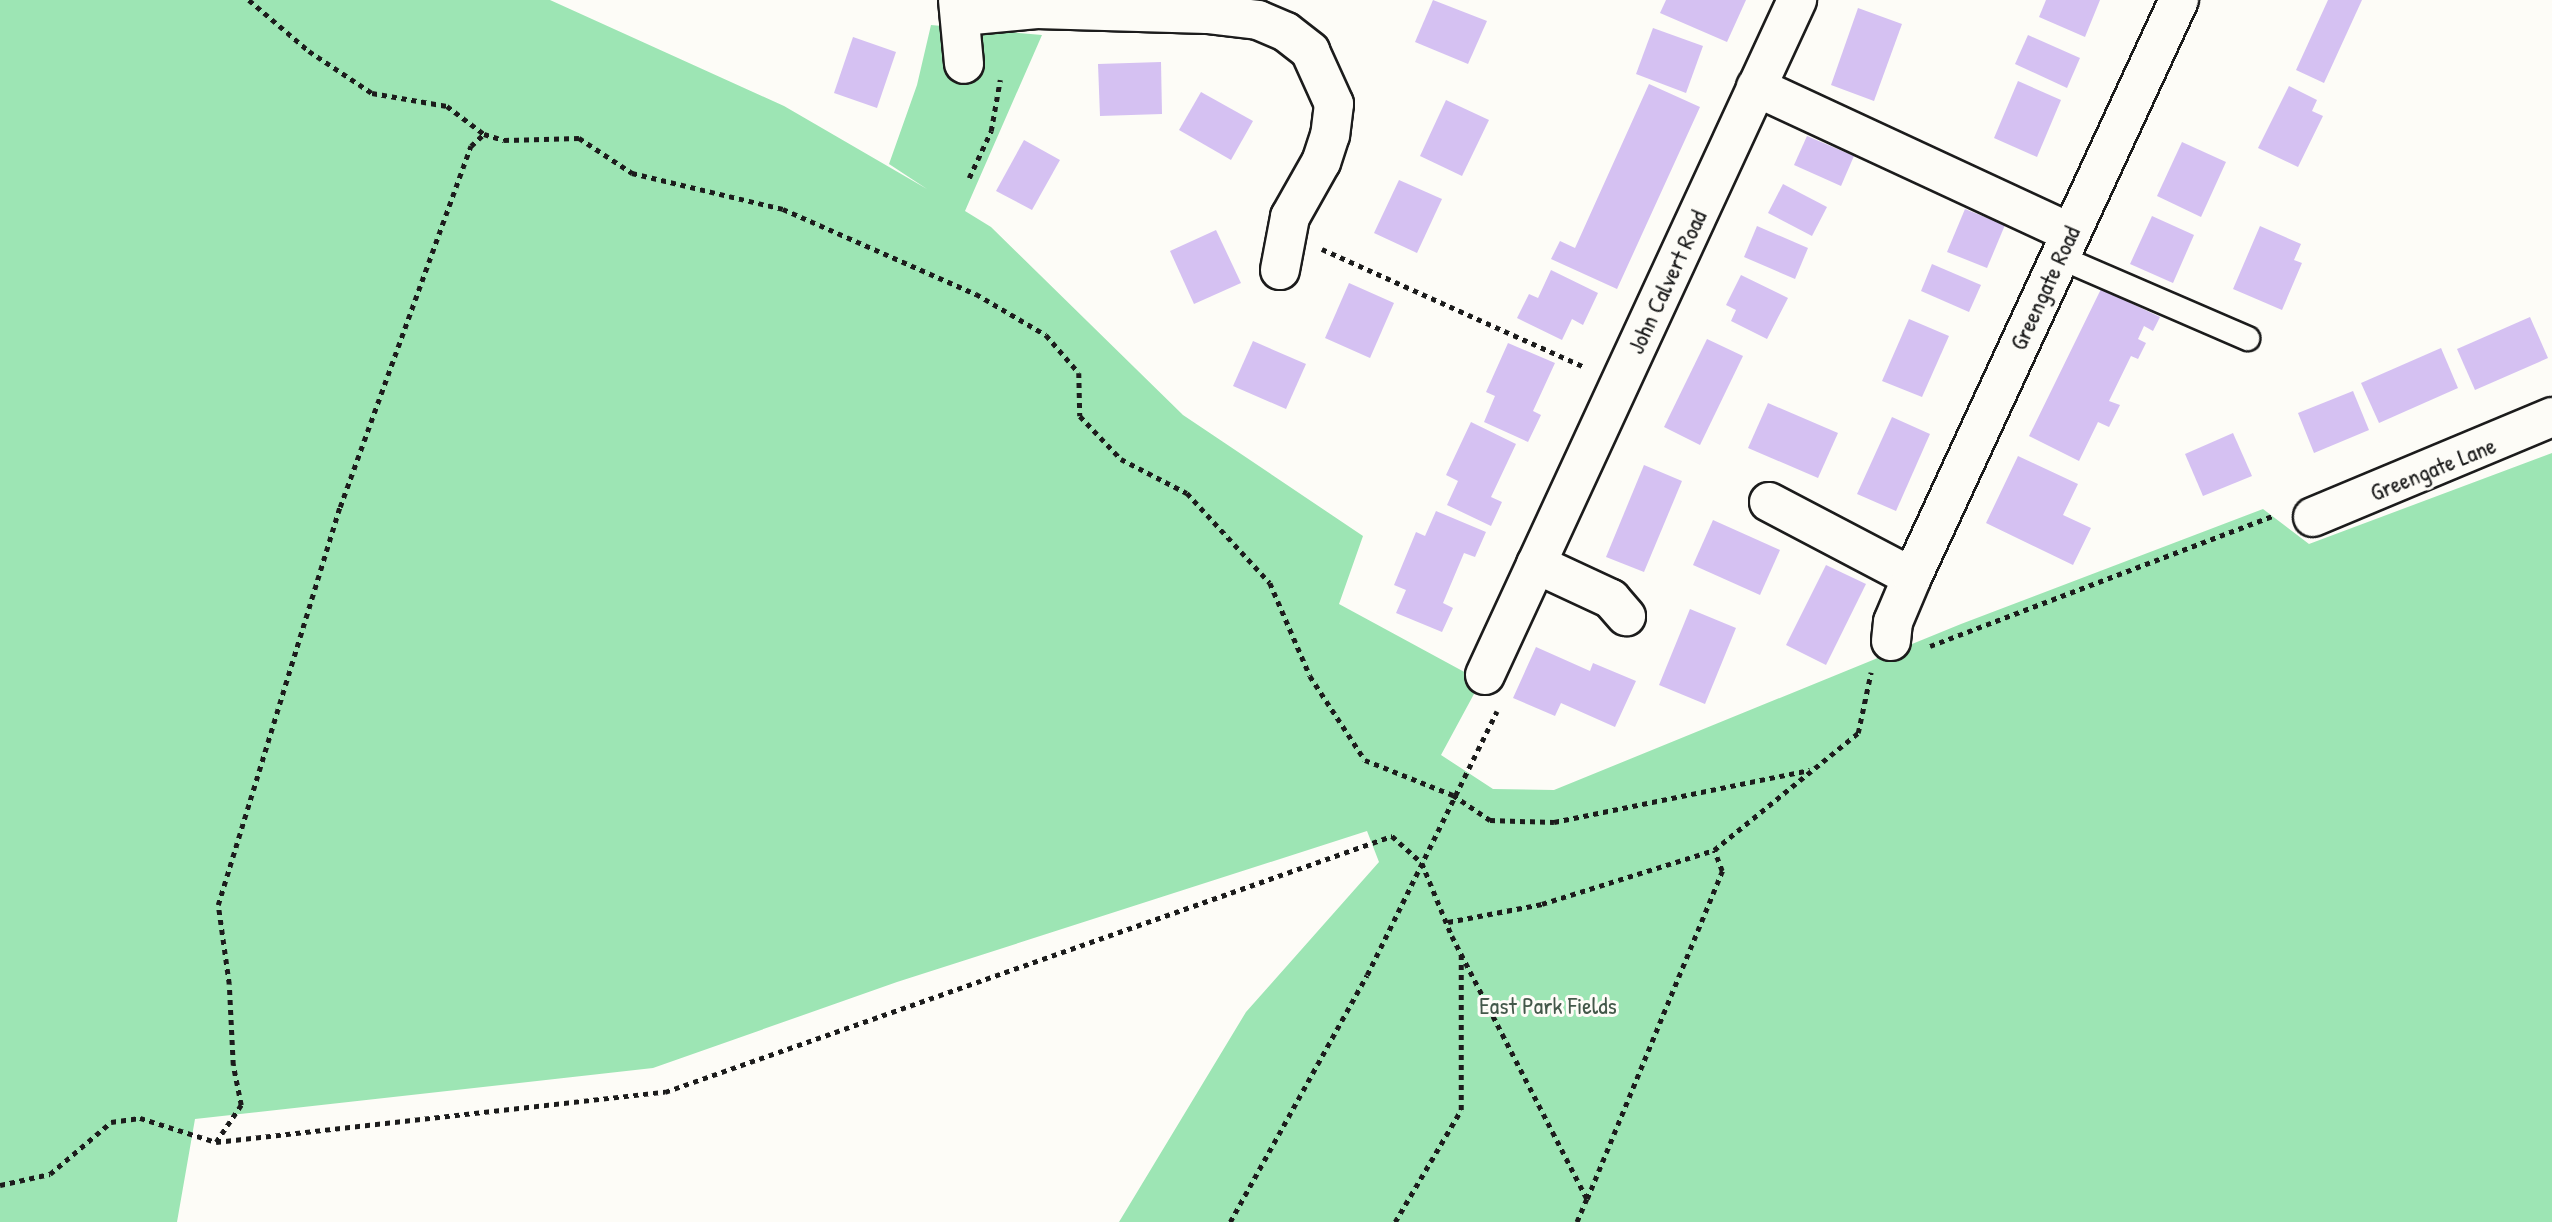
<!DOCTYPE html>
<style>
body{margin:0}
#map{position:relative;width:2552px;height:1222px;overflow:hidden;background:#fdfcf7;font-family:"Patrick Hand",sans-serif}
div>[style]{position:absolute}
.green>*{inset:0;background:#9de5b4}
.building>*{inset:0;background:#d5c1f2}
.path>*{height:4.5px;margin-top:-2.25px;transform-origin:0;background:repeating-linear-gradient(90deg,#1c1c1c 0 5px,transparent 0 10px)}
.roads{filter:drop-shadow(2px 0 #1c1c1c) drop-shadow(-2px 0 #1c1c1c) drop-shadow(0 2px #1c1c1c) drop-shadow(0 -2px #1c1c1c)}
.service>*{height:23px;margin:-11.5px;padding:0 11.5px;transform-origin:11.5px;border-radius:11.5px;background:#fdfcf7}
.minor>*{height:38px;margin:-19px;padding:0 19px;transform-origin:19px;border-radius:19px;background:#fdfcf7}
span{translate:-50% -50%;white-space:nowrap;text-align:center;line-height:1.15;-webkit-text-stroke:6px #fdfcf7;paint-order:stroke}
.street-label{font-size:24px;color:#1c1c1c}
.park-label{font-size:24px;color:#43584a}
</style>
<div id="map">
<div class="green">
<i style="clip-path:polygon(0 0,550px 0,784px 106px,927px 189px,889px 164px,917px 85px,931px 25px,1042px 35px,965px 211px,991px 227px,1183px 415px,1363px 536px,1339px 604px,1481px 681px,1441px 755px,1493px 789px,1554px 790px,1961px 624px,2263px 509px,2309px 544px,2552px 453px,2552px 1222px,1119px 1222px,1246px 1012px,1379px 862px,1367px 831px,897px 982px,653px 1068px,195px 1119px,177px 1222px,0 1222px)"></i>
</div>
<div class="building">
<i style="clip-path:polygon(1433px 0,1487px 21px,1468px 64px,1415px 42px)"></i>
<i style="clip-path:polygon(1666px 0,1746px 0,1727px 42px,1660px 13px)"></i>
<i style="clip-path:polygon(2046px 0,2100px 0,2085px 37px,2039px 17px)"></i>
<i style="clip-path:polygon(2328px 0,2362px 0,2324px 83px,2296px 70px)"></i>
<i style="clip-path:polygon(1858px 8px,1902px 24px,1874px 101px,1831px 85px)"></i>
<i style="clip-path:polygon(1653px 28px,1703px 46px,1686px 93px,1636px 74px)"></i>
<i style="clip-path:polygon(2028px 35px,2080px 58px,2067px 88px,2015px 64px)"></i>
<i style="clip-path:polygon(853px 37px,896px 52px,877px 108px,834px 93px)"></i>
<i style="clip-path:polygon(1161px 62px,1162px 114px,1100px 116px,1098px 64px)"></i>
<i style="clip-path:polygon(2018px 81px,2061px 100px,2037px 157px,1994px 138px)"></i>
<i style="clip-path:polygon(1649px 84px,1700px 107px,1617px 289px,1551px 259px,1560px 241px,1575px 248px)"></i>
<i style="clip-path:polygon(2289px 86px,2317px 100px,2312px 111px,2323px 116px,2298px 167px,2258px 148px)"></i>
<i style="clip-path:polygon(1201px 92px,1253px 121px,1231px 160px,1179px 130px)"></i>
<i style="clip-path:polygon(1446px 100px,1489px 120px,1462px 176px,1420px 156px)"></i>
<i style="clip-path:polygon(1807px 136px,1854px 156px,1841px 186px,1794px 165px)"></i>
<i style="clip-path:polygon(1024px 140px,1060px 160px,1032px 210px,996px 191px)"></i>
<i style="clip-path:polygon(2182px 142px,2226px 162px,2201px 217px,2157px 196px)"></i>
<i style="clip-path:polygon(1399px 180px,1442px 199px,1417px 253px,1374px 233px)"></i>
<i style="clip-path:polygon(1783px 184px,1827px 207px,1812px 236px,1768px 213px)"></i>
<i style="clip-path:polygon(1965px 209px,2005px 225px,1987px 268px,1947px 252px)"></i>
<i style="clip-path:polygon(2152px 216px,2194px 235px,2173px 283px,2130px 264px)"></i>
<i style="clip-path:polygon(1757px 226px,1808px 248px,1795px 279px,1744px 257px)"></i>
<i style="clip-path:polygon(2260px 226px,2301px 244px,2294px 260px,2302px 263px,2282px 310px,2233px 289px)"></i>
<i style="clip-path:polygon(1216px 230px,1241px 283px,1194px 304px,1170px 251px)"></i>
<i style="clip-path:polygon(1932px 264px,1981px 285px,1969px 312px,1921px 291px)"></i>
<i style="clip-path:polygon(1551px 270px,1598px 293px,1583px 325px,1572px 319px,1562px 340px,1517px 318px,1529px 294px,1538px 298px)"></i>
<i style="clip-path:polygon(1741px 275px,1788px 298px,1767px 339px,1731px 321px,1736px 310px,1726px 305px)"></i>
<i style="clip-path:polygon(1349px 283px,1394px 303px,1370px 358px,1325px 338px)"></i>
<i style="clip-path:polygon(2101px 289px,2160px 317px,2153px 331px,2144px 326px,2138px 339px,2146px 343px,2138px 359px,2131px 356px,2109px 401px,2120px 405px,2109px 427px,2098px 422px,2079px 461px,2029px 436px)"></i>
<i style="clip-path:polygon(2530px 317px,2548px 358px,2475px 390px,2457px 349px)"></i>
<i style="clip-path:polygon(1909px 319px,1949px 336px,1922px 397px,1882px 381px)"></i>
<i style="clip-path:polygon(1707px 339px,1743px 356px,1700px 445px,1664px 427px)"></i>
<i style="clip-path:polygon(1253px 341px,1306px 364px,1286px 409px,1233px 386px)"></i>
<i style="clip-path:polygon(1508px 343px,1555px 363px,1533px 411px,1541px 415px,1528px 442px,1484px 422px,1495px 396px,1486px 392px)"></i>
<i style="clip-path:polygon(2441px 348px,2458px 388px,2379px 423px,2361px 383px)"></i>
<i style="clip-path:polygon(2353px 391px,2369px 430px,2314px 453px,2298px 413px)"></i>
<i style="clip-path:polygon(1768px 403px,1838px 433px,1818px 478px,1748px 448px)"></i>
<i style="clip-path:polygon(1892px 417px,1930px 434px,1896px 511px,1857px 494px)"></i>
<i style="clip-path:polygon(1471px 422px,1516px 444px,1491px 497px,1502px 502px,1491px 526px,1447px 505px,1458px 481px,1446px 475px)"></i>
<i style="clip-path:polygon(2233px 433px,2252px 476px,2203px 496px,2185px 454px)"></i>
<i style="clip-path:polygon(2018px 456px,2078px 484px,2063px 515px,2091px 528px,2073px 565px,1986px 523px)"></i>
<i style="clip-path:polygon(1644px 465px,1682px 481px,1644px 572px,1606px 557px)"></i>
<i style="clip-path:polygon(1436px 511px,1486px 532px,1475px 557px,1464px 553px,1443px 603px,1453px 608px,1442px 632px,1396px 613px,1406px 590px,1394px 585px,1416px 532px,1425px 536px)"></i>
<i style="clip-path:polygon(1713px 520px,1780px 550px,1760px 595px,1693px 565px)"></i>
<i style="clip-path:polygon(1826px 565px,1866px 584px,1826px 665px,1786px 645px)"></i>
<i style="clip-path:polygon(1690px 609px,1736px 628px,1705px 704px,1659px 685px)"></i>
<i style="clip-path:polygon(1536px 647px,1590px 671px,1593px 663px,1636px 681px,1615px 727px,1561px 703px,1555px 716px,1513px 698px)"></i>
</div>
<div class="path">
<i style="left:249px;top:0;width:79px;rotate:40.4deg"></i>
<i style="left:309px;top:51px;width:76px;rotate:33.7deg"></i>
<i style="left:372px;top:93px;width:76px;rotate:9.8deg"></i>
<i style="left:447px;top:106px;width:46px;rotate:37.1deg"></i>
<i style="left:969px;top:178px;width:52px;rotate:-64.9deg"></i>
<i style="left:991px;top:131px;width:52px;rotate:-80deg"></i>
<i style="left:1322px;top:249px;width:288px;rotate:24.2deg"></i>
<i style="left:1930px;top:646px;width:368px;rotate:-20.8deg"></i>
<i style="left:1448px;top:922px;width:96px;rotate:-10.8deg"></i>
<i style="left:1542px;top:904px;width:180px;rotate:-17.4deg"></i>
<i style="left:1714px;top:850px;width:186px;rotate:-39.1deg"></i>
<i style="left:1858px;top:733px;width:62px;rotate:-78deg"></i>
<i style="left:216px;top:1142px;width:45px;rotate:-56deg"></i>
<i style="left:241px;top:1105px;width:41px;rotate:-101.3deg"></i>
<i style="left:233px;top:1065px;width:81px;rotate:-92.8deg"></i>
<i style="left:229px;top:984px;width:80px;rotate:-97.9deg"></i>
<i style="left:218px;top:905px;width:416px;rotate:-73deg"></i>
<i style="left:340px;top:507px;width:384px;rotate:-70.1deg"></i>
<i style="left:471px;top:146px;width:18px;rotate:-43deg"></i>
<i style="left:484px;top:134px;width:21px;rotate:17deg"></i>
<i style="left:504px;top:140px;width:75px;rotate:-1.5deg"></i>
<i style="left:579px;top:138px;width:64px;rotate:33.4deg"></i>
<i style="left:632px;top:173px;width:155px;rotate:13.4deg"></i>
<i style="left:783px;top:209px;width:211px;rotate:23.8deg"></i>
<i style="left:976px;top:294px;width:81px;rotate:30.4deg"></i>
<i style="left:1046px;top:335px;width:50px;rotate:49deg"></i>
<i style="left:1079px;top:373px;width:43px;rotate:88.7deg"></i>
<i style="left:1080px;top:416px;width:59px;rotate:46.4deg"></i>
<i style="left:1121px;top:459px;width:74px;rotate:27.3deg"></i>
<i style="left:1187px;top:493px;width:122px;rotate:47.3deg"></i>
<i style="left:1270px;top:583px;width:101px;rotate:66.7deg"></i>
<i style="left:1310px;top:676px;width:100px;rotate:56.8deg"></i>
<i style="left:1365px;top:760px;width:95px;rotate:21.7deg"></i>
<i style="left:1453px;top:795px;width:45px;rotate:34deg"></i>
<i style="left:1490px;top:820px;width:64px;rotate:1.8deg"></i>
<i style="left:1554px;top:822px;width:261px;rotate:-11.5deg"></i>
<i style="left:0;top:1185px;width:51px;rotate:-12.4deg"></i>
<i style="left:50px;top:1174px;width:80px;rotate:-40.4deg"></i>
<i style="left:111px;top:1122px;width:29px;rotate:-8deg"></i>
<i style="left:140px;top:1118px;width:80px;rotate:17.5deg"></i>
<i style="left:216px;top:1142px;width:452px;rotate:-6.4deg"></i>
<i style="left:665px;top:1092px;width:771px;rotate:-19.4deg"></i>
<i style="left:1392px;top:836px;width:40px;rotate:42deg"></i>
<i style="left:1422px;top:863px;width:79px;rotate:67.7deg"></i>
<i style="left:1452px;top:936px;width:296px;rotate:62.8deg"></i>
<i style="left:1587px;top:1199px;width:25px;rotate:113deg"></i>
<i style="left:1587px;top:1199px;width:355px;rotate:-67.6deg"></i>
<i style="left:1722px;top:871px;width:22px;rotate:-111deg"></i>
<i style="left:1230px;top:1222px;width:282px;rotate:-61deg"></i>
<i style="left:1367px;top:975px;width:294px;rotate:-63.8deg"></i>
<i style="left:1395px;top:1222px;width:130px;rotate:-59.5deg"></i>
<i style="left:1461px;top:1110px;width:157px;rotate:-90deg"></i>
</div>
<div class="roads">
<div class="service">
<i style="left:2060px;top:257px;width:204px;rotate:23.4deg"></i>
</div>
<div class="minor">
<i style="left:958px;top:0;width:64px;rotate:84.6deg"></i>
<i style="left:962px;top:16px;width:75px;rotate:-5.3deg"></i>
<i style="left:1037px;top:9px;width:170px;rotate:1.7deg"></i>
<i style="left:1207px;top:14px;width:51px;rotate:6.7deg"></i>
<i style="left:1258px;top:20px;width:30px;rotate:23deg"></i>
<i style="left:1286px;top:32px;width:31px;rotate:38deg"></i>
<i style="left:1310px;top:51px;width:58px;rotate:65.6deg"></i>
<i style="left:1334px;top:104px;width:31px;rotate:97deg"></i>
<i style="left:1330px;top:135px;width:28px;rotate:108deg"></i>
<i style="left:1321px;top:162px;width:63px;rotate:119.4deg"></i>
<i style="left:1290px;top:217px;width:54px;rotate:100.7deg"></i>
<i style="left:1756px;top:87px;width:347px;rotate:24.9deg"></i>
<i style="left:1769px;top:502px;width:161px;rotate:27.7deg"></i>
<i style="left:2313px;top:517px;width:259px;rotate:-22.7deg"></i>
<i style="left:1536px;top:564px;width:83px;rotate:25deg"></i>
<i style="left:1611px;top:599px;width:23px;rotate:49deg"></i>
<i style="left:1891px;top:641px;width:19px;rotate:-84deg"></i>
<i style="left:1893px;top:622px;width:49px;rotate:-67.1deg"></i>
<i style="left:1912px;top:577px;width:636px;rotate:-65.17deg"></i>
<i style="left:1485px;top:675px;width:744px;rotate:-65.19deg"></i>
</div>
</div>
<div class="street-label">
<span style="left:1667px;top:282px;rotate:-65deg">John Calvert Road</span>
<span style="left:2045px;top:288px;rotate:-65deg">Greengate Road</span>
<span style="left:2433px;top:469px;rotate:-22deg">Greengate Lane</span>
</div>
<div class="park-label">
<span style="left:1548px;top:1006px">East Park Fields</span>
</div>
</div>
